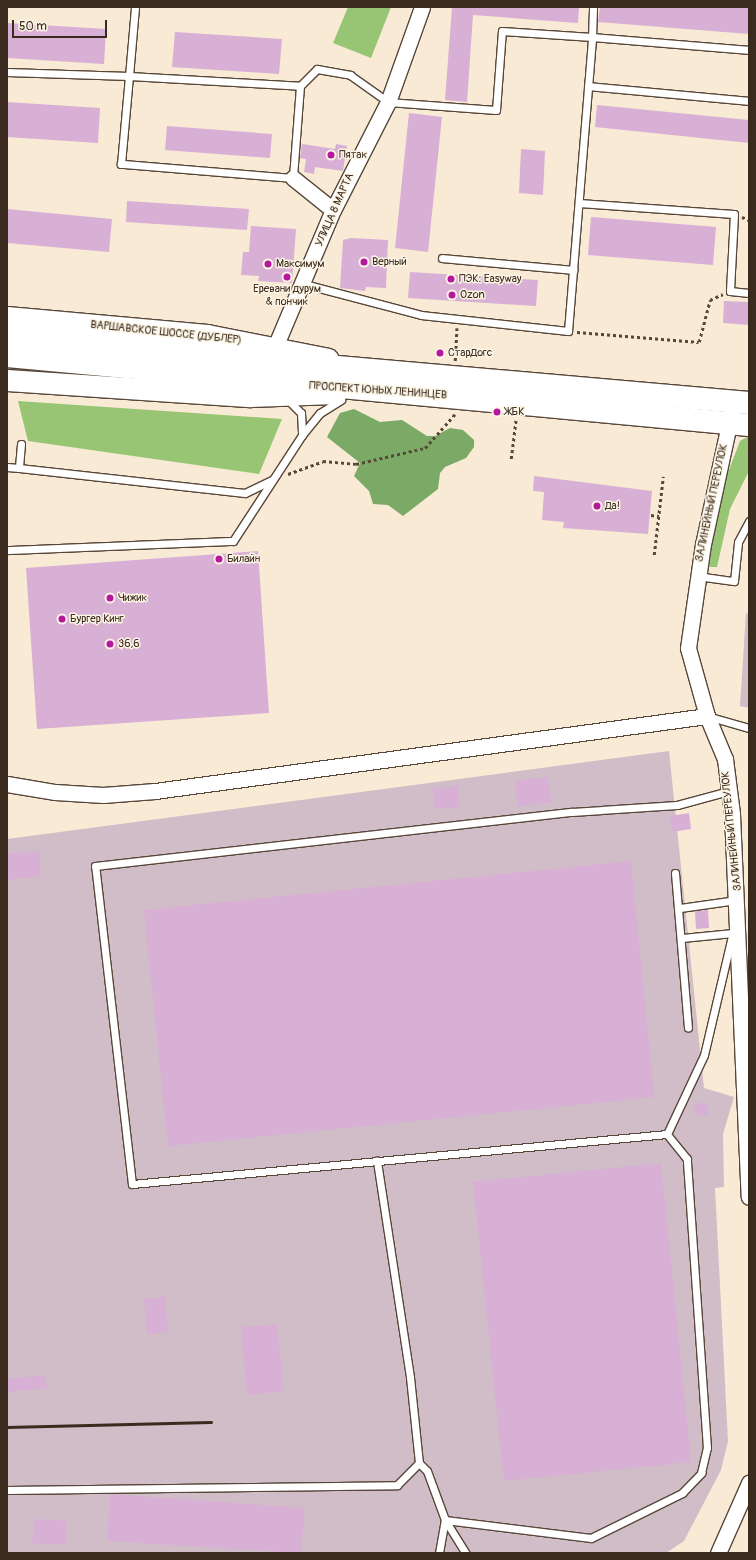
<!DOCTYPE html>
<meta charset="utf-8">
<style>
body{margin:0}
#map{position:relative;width:756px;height:1560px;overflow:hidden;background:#f8ead4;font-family:Pangolin,sans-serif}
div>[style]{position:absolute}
.industrial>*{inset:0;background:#d1bdc8}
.green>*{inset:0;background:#98c573}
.forest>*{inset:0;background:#7aaa65}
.building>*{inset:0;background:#d8afd5}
.path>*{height:2.5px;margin-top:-1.25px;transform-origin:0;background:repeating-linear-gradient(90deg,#574739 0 3px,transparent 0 6px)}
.roads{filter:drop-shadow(1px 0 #574739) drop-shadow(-1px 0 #574739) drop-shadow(0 1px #574739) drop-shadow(0 -1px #574739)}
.lane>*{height:7px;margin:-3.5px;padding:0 3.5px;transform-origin:3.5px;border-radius:3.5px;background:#fff}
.street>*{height:15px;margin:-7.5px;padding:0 7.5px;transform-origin:7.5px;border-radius:7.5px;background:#fff}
.secondary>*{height:21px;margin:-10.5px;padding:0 10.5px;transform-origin:10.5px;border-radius:10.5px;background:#fff}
.primary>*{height:22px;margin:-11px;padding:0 11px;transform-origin:11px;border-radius:11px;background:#fff}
.rail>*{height:3px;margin:-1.5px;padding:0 1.5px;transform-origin:1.5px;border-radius:1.5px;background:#3b2a1e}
.dots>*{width:11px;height:11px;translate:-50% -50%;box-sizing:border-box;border:2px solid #fcf5e5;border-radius:50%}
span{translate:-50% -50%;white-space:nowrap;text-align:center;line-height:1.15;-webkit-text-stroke:3px #fcf5e5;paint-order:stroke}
.poi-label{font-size:11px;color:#3b2a1e}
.left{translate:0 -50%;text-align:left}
.street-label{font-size:11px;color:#3b2a1e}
.frame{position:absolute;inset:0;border:8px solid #3b2a1e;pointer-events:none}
.scale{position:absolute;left:12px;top:20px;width:95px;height:18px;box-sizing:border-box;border:2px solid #3b2a1e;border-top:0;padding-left:5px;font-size:12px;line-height:14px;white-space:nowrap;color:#3b2a1e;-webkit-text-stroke:3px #fcf5e5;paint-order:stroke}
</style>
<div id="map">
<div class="industrial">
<i style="clip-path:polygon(746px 613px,749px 614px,749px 708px,740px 706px)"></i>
<i style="clip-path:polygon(669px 751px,704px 1088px,734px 1097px,723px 1134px,724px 1187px,715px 1188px,728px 1441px,721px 1470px,684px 1541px,666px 1553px,7px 1553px,7px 839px)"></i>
</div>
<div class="green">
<i style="clip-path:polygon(348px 7px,391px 7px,371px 58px,333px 43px)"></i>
<i style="clip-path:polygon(18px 401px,282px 419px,259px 474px,28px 441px)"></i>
<i style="clip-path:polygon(749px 436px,749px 471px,730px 509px,717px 567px,709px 567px,719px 496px,740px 441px)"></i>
</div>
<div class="forest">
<i style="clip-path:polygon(354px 409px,380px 422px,402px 420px,427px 436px,435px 436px,450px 428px,463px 430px,474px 440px,474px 447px,466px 458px,445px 467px,440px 473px,438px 489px,403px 516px,388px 505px,373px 504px,369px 491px,354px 476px,360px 463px,327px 437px,340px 413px)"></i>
</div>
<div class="building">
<i style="clip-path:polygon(452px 7px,579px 7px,578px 23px,473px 15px,467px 102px,445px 100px)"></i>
<i style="clip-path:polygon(600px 7px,749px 8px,749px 34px,598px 22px)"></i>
<i style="clip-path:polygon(7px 23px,106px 29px,104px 64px,7px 58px)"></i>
<i style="clip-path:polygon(175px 32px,282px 39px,279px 74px,172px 67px)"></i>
<i style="clip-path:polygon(7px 102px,100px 108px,98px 143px,7px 137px)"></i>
<i style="clip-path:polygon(597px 105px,749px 120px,749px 143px,595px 127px)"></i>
<i style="clip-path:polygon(409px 113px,442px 117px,428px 252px,395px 248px)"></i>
<i style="clip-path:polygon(167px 126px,272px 134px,270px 158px,165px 150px)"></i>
<i style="clip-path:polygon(302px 144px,335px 149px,336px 144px,347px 146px,343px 171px,315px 167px,314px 174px,304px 172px,306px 159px,300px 158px)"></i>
<i style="clip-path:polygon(521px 149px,545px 151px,543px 195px,519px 193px)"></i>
<i style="clip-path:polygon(127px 201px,249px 209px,247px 230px,126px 222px)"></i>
<i style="clip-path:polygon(7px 209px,112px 219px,109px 252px,7px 243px)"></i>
<i style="clip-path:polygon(591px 217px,716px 227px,713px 265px,588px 255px)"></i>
<i style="clip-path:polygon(251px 226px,296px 229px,292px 283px,258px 281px,259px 276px,241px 275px,243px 252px,249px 252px)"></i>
<i style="clip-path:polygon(351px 238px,388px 240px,386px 288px,366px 287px,365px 291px,340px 288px,343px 240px)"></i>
<i style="clip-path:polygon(410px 272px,538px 280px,536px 306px,408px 298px)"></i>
<i style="clip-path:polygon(724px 301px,749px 302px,749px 325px,723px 323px)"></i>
<i style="clip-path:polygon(534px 476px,652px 491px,648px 534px,563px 528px,564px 522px,542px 520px,544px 492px,533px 491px)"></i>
<i style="clip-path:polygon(258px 551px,269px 713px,37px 729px,26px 568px)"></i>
<i style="clip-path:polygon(548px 777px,551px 802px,518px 806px,515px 781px)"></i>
<i style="clip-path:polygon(458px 786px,460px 807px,435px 809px,432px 789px)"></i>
<i style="clip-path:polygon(689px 813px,691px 829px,672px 832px,670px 816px)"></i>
<i style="clip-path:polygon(39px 851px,41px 876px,7px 880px,7px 854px)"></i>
<i style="clip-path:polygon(631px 861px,654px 1097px,168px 1146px,144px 910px)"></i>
<i style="clip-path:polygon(708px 910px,709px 928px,696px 929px,695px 911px)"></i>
<i style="clip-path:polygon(707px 1102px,708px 1114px,696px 1116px,694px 1104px)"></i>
<i style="clip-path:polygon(661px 1163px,691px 1462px,504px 1481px,473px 1182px)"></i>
<i style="clip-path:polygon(165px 1297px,168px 1332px,147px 1334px,144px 1299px)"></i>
<i style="clip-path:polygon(277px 1324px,284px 1391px,247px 1395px,241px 1327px)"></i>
<i style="clip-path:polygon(45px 1375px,47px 1388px,7px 1392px,7px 1379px)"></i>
<i style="clip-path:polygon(110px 1494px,305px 1508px,301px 1553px,107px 1541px)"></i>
<i style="clip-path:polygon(34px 1519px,67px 1521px,65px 1545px,32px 1543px)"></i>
</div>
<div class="path">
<i style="left:742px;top:217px;width:8px;rotate:23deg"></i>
<i style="left:577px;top:332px;width:122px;rotate:4.7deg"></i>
<i style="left:699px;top:342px;width:43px;rotate:-75.3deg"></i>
<i style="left:710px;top:300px;width:14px;rotate:-25deg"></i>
<i style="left:455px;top:361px;width:33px;rotate:-87deg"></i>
<i style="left:511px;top:459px;width:39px;rotate:-83deg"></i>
<i style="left:288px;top:474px;width:37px;rotate:-20deg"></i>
<i style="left:323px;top:461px;width:33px;rotate:5deg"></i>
<i style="left:356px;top:464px;width:71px;rotate:-13.1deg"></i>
<i style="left:425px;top:448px;width:45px;rotate:-48.6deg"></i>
<i style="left:651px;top:515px;width:8px;rotate:7deg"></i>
<i style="left:654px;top:555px;width:79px;rotate:-83.4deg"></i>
</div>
<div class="roads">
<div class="lane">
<i style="left:7px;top:72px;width:122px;rotate:1.9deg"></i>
<i style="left:129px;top:76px;width:171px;rotate:3.3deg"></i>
<i style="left:300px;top:86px;width:92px;rotate:94.4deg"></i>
<i style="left:293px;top:178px;width:173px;rotate:-175.3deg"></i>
<i style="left:121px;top:164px;width:88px;rotate:-84.8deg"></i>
<i style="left:129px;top:76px;width:69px;rotate:-85deg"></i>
<i style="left:300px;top:86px;width:24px;rotate:-45deg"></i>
<i style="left:317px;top:69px;width:34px;rotate:10deg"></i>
<i style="left:350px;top:75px;width:47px;rotate:35.4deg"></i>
<i style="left:388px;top:102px;width:108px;rotate:4.2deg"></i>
<i style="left:496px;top:110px;width:79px;rotate:-85.7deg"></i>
<i style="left:502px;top:31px;width:90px;rotate:3.8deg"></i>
<i style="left:592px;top:37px;width:30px;rotate:-88deg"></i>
<i style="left:588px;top:86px;width:162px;rotate:5.3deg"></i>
<i style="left:579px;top:203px;width:155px;rotate:4.1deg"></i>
<i style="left:734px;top:214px;width:77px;rotate:93deg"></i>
<i style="left:730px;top:291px;width:19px;rotate:6deg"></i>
<i style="left:442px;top:258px;width:132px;rotate:5.2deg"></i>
<i style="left:304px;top:284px;width:121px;rotate:14.8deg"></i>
<i style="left:421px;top:315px;width:148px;rotate:6.2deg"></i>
<i style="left:568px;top:331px;width:295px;rotate:-85.3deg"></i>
<i style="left:592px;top:37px;width:158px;rotate:4.7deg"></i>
<i style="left:288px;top:400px;width:18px;rotate:45deg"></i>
<i style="left:301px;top:413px;width:22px;rotate:87deg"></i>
<i style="left:21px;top:444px;width:24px;rotate:95deg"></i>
<i style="left:19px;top:468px;width:227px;rotate:6.3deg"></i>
<i style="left:245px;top:493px;width:30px;rotate:-26deg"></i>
<i style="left:7px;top:467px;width:12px;rotate:5deg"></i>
<i style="left:7px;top:550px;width:226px;rotate:-2.3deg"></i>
<i style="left:233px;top:541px;width:126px;rotate:-56.9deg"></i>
<i style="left:302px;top:435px;width:28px;rotate:-51deg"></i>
<i style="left:320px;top:413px;width:25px;rotate:-32deg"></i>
<i style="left:697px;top:576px;width:37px;rotate:8deg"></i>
<i style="left:734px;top:581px;width:39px;rotate:-84deg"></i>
<i style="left:738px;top:542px;width:24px;rotate:-62deg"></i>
<i style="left:707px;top:716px;width:44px;rotate:15.9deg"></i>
<i style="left:675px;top:873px;width:155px;rotate:85.2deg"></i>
<i style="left:680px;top:908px;width:57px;rotate:-8.1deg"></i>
<i style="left:682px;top:938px;width:51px;rotate:-5.6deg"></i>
<i style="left:667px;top:1134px;width:537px;rotate:174.66deg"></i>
<i style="left:132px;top:1184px;width:320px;rotate:-96.6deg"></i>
<i style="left:95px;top:866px;width:480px;rotate:-6.5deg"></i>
<i style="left:572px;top:812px;width:105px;rotate:-3.8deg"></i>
<i style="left:677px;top:805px;width:54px;rotate:-15.1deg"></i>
<i style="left:667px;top:1134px;width:87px;rotate:-64.9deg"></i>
<i style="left:704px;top:1055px;width:122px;rotate:-76.8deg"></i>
<i style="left:419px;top:1463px;width:11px;rotate:45deg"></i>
<i style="left:427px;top:1471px;width:52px;rotate:69.8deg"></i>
<i style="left:445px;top:1520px;width:147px;rotate:7deg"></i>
<i style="left:591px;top:1538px;width:102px;rotate:-26.3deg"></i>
<i style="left:682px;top:1493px;width:28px;rotate:-46deg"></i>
<i style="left:701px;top:1473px;width:26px;rotate:-77deg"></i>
<i style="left:707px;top:1448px;width:290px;rotate:-94deg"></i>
<i style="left:687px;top:1159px;width:32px;rotate:-129deg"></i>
<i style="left:7px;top:1490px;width:390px;rotate:-0.7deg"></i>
<i style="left:397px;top:1485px;width:31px;rotate:-45deg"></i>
<i style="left:419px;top:1463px;width:86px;rotate:-96deg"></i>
<i style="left:410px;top:1377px;width:219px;rotate:-98.7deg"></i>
<i style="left:445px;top:1520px;width:39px;rotate:58deg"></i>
<i style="left:439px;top:1553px;width:34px;rotate:-80deg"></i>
</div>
<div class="street">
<i style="left:293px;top:178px;width:51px;rotate:38.7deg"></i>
<i style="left:275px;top:347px;width:149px;rotate:-67.1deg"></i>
<i style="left:333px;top:210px;width:121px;rotate:-63deg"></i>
<i style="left:388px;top:102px;width:101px;rotate:-70.3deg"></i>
<i style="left:731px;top:415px;width:132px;rotate:102.2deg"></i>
<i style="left:703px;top:544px;width:105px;rotate:98.2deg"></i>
<i style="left:688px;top:648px;width:71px;rotate:74.4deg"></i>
<i style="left:707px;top:716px;width:47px;rotate:67.3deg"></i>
<i style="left:725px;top:759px;width:55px;rotate:82.7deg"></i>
<i style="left:732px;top:814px;width:383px;rotate:87.5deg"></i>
<i style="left:7px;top:784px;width:49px;rotate:9.5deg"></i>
<i style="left:55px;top:792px;width:48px;rotate:3.6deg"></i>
<i style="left:103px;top:795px;width:52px;rotate:-4.4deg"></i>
<i style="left:155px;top:791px;width:557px;rotate:-7.74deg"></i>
<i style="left:718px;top:1553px;width:77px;rotate:-66.1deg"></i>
</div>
<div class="secondary">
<i style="left:7px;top:317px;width:201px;rotate:5.1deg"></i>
<i style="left:207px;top:335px;width:123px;rotate:11.2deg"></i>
<i style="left:7px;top:380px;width:244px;rotate:3.8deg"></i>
<i style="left:250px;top:396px;width:86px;rotate:-2deg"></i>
</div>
<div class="primary">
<i style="left:7px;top:338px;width:745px;rotate:5.01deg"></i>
<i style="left:7px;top:356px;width:745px;rotate:5.31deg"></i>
</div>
</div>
<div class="rail">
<i style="left:7px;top:1427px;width:204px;rotate:-1.4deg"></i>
</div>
<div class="dots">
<i style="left:331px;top:155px;background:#b5179e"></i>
<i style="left:364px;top:262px;background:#b5179e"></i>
<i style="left:268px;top:264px;background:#b5179e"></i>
<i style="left:287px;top:277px;background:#b5179e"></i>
<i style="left:451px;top:279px;background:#b5179e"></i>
<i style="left:452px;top:295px;background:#b5179e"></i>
<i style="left:440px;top:353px;background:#b5179e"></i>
<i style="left:497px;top:412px;background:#b5179e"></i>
<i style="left:597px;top:506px;background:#b5179e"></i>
<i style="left:219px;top:559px;background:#b5179e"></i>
<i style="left:110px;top:598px;background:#b5179e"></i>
<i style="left:62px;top:619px;background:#b5179e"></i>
<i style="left:110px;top:644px;background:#b5179e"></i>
</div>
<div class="poi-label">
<span class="left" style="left:339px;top:155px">Пятак</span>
<span class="left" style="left:372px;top:262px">Верный</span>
<span class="left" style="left:276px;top:264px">Максимум</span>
<span class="left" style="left:459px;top:279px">ПЭК: Easyway</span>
<span style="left:287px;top:296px">Еревани дурум<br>&amp; пончик</span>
<span class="left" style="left:460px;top:295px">Ozon</span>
<span class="left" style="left:448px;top:353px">СтарДогс</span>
<span class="left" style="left:505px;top:412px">ЖБК</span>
<span class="left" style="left:605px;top:506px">Да!</span>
<span class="left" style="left:227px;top:559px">Билайн</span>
<span class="left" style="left:118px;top:598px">Чижик</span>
<span class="left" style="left:70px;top:619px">Бургер Кинг</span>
<span class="left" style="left:118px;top:644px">36,6</span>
</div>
<div class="street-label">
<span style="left:335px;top:210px;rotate:-66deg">УЛИЦА 8 МАРТА</span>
<span style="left:166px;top:333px;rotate:6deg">ВАРШАВСКОЕ ШОССЕ (ДУБЛЁР)</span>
<span style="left:378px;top:391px;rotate:4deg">ПРОСПЕКТ ЮНЫХ ЛЕНИНЦЕВ</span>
<span style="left:712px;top:503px;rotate:-78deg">ЗАЛИНЕЙНЫЙ ПЕРЕУЛОК</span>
<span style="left:732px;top:831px;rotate:-96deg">ЗАЛИНЕЙНЫЙ ПЕРЕУЛОК</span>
</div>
<div class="frame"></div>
<div class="scale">50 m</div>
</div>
